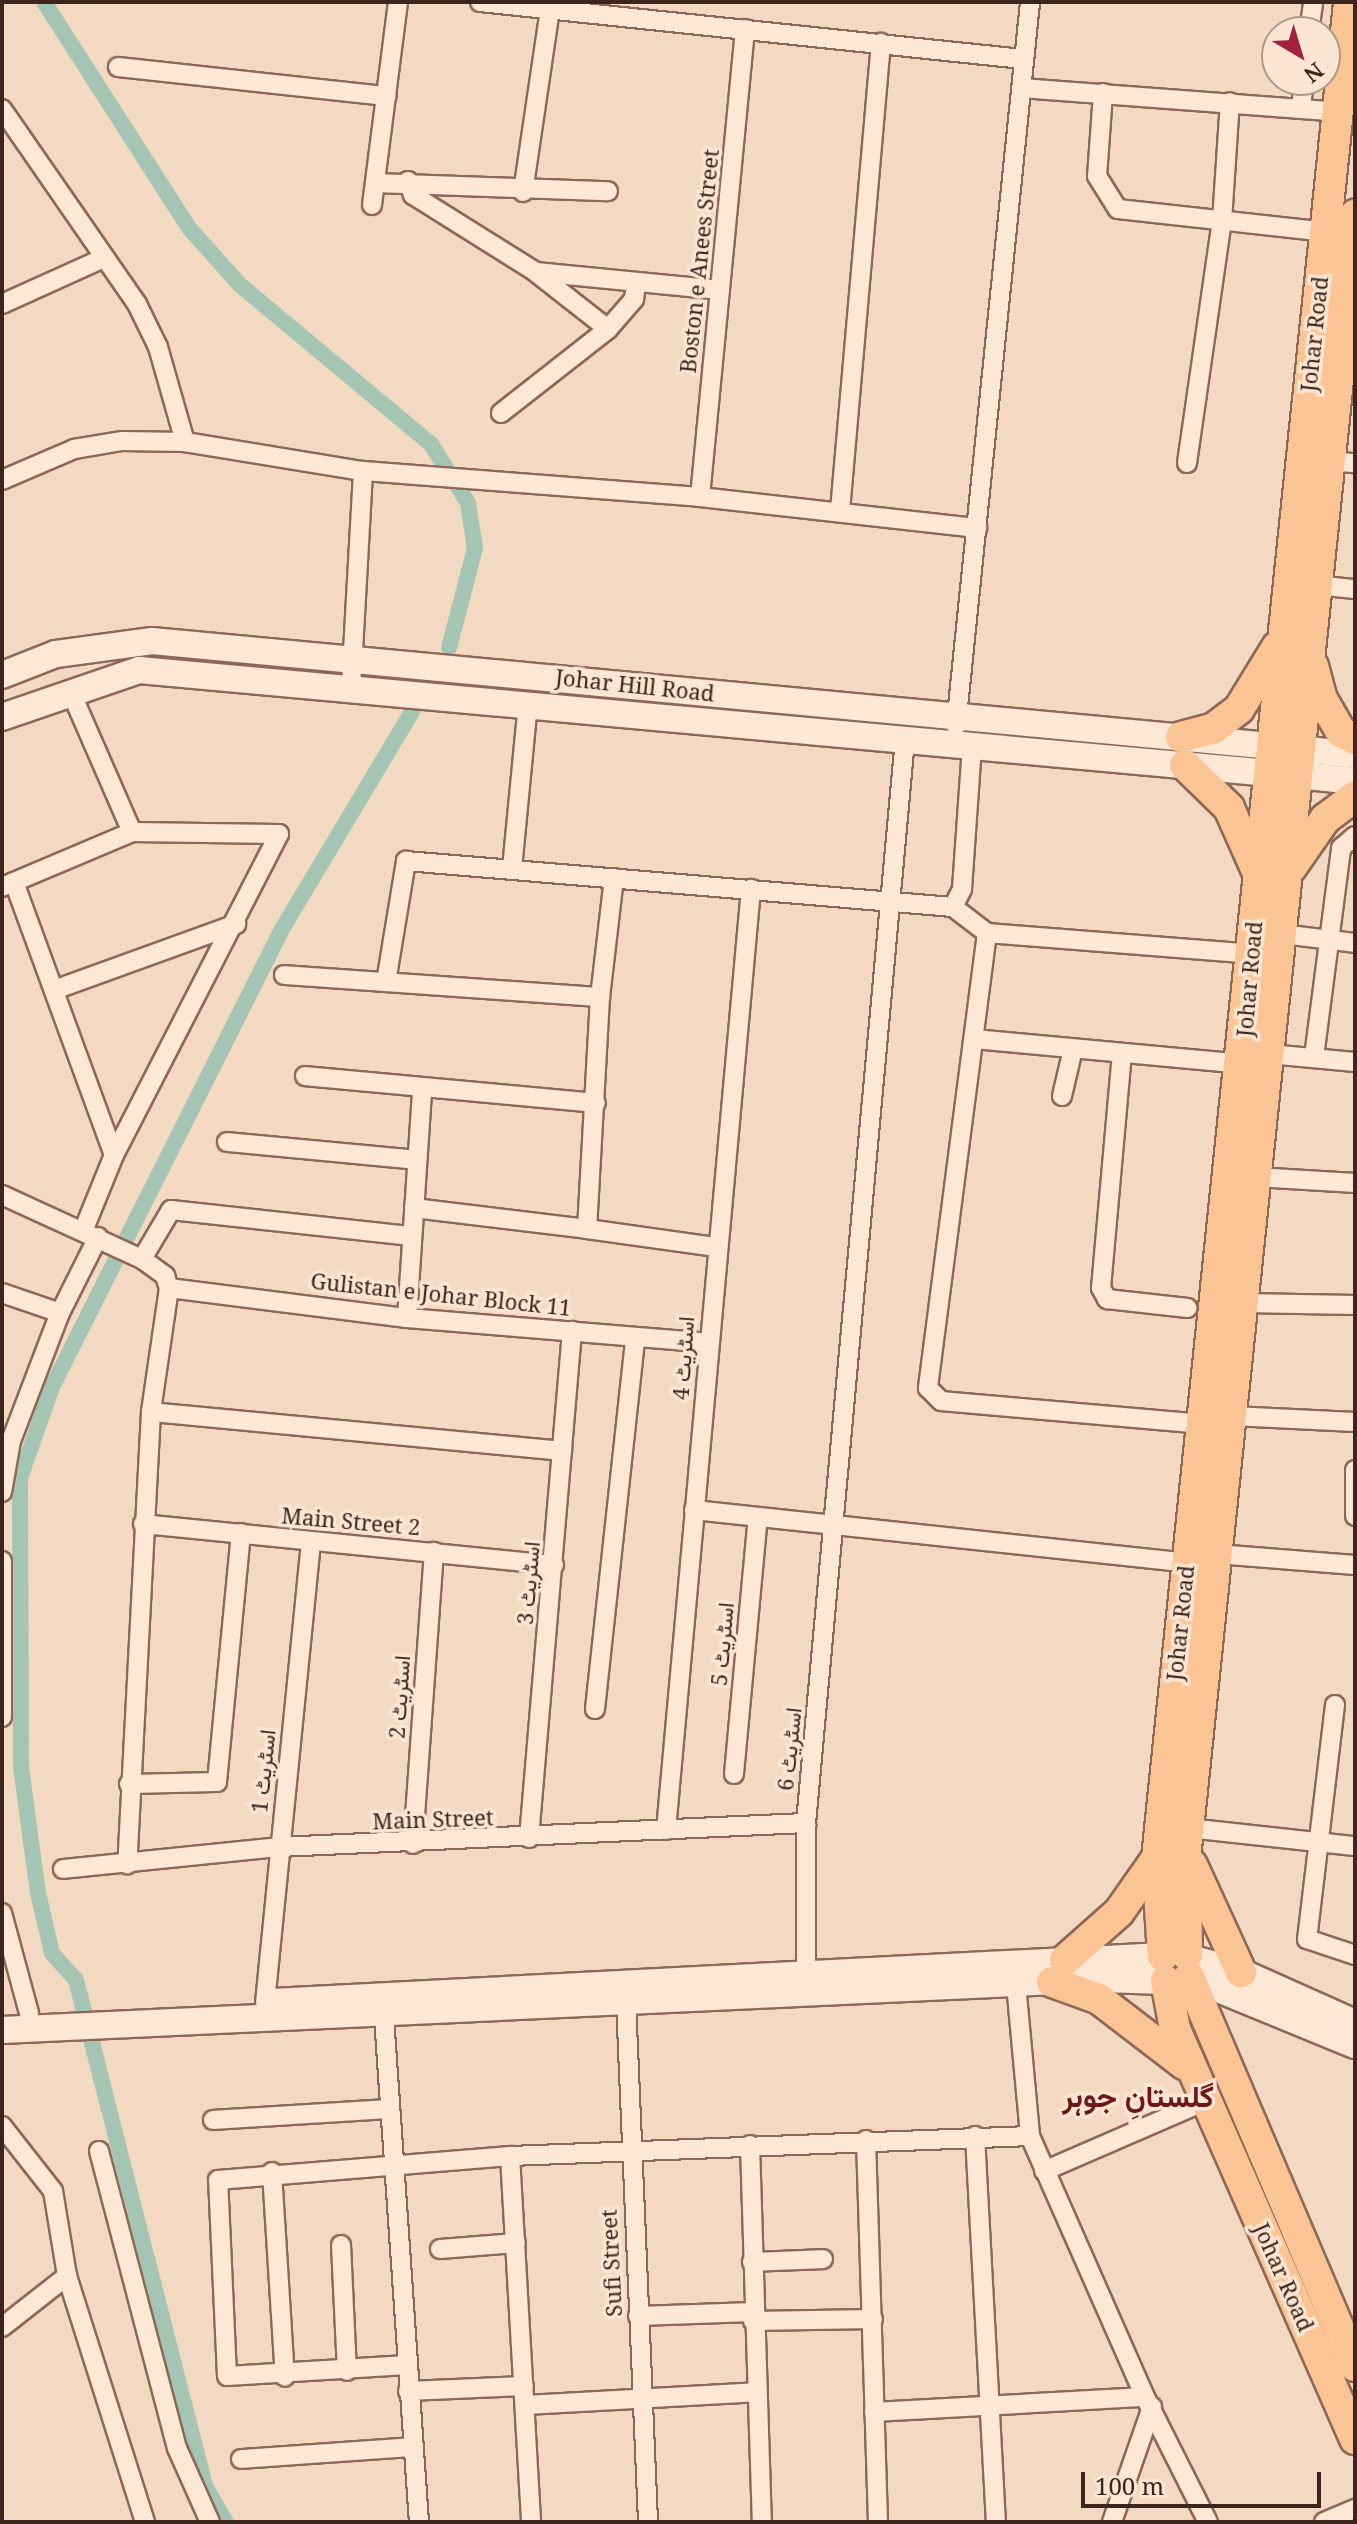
<!DOCTYPE html>
<meta charset="utf-8">
<style>
body{margin:0}
#map{position:relative;width:1357px;height:2524px;overflow:hidden;background:#f3d9c1;font-family:"Noto Serif",Vazirmatn,serif}
div>[style]{position:absolute}
.canal>*{height:16px;margin:-8px;padding:0 8px;transform-origin:8px;border-radius:8px;background:#a4c5b4}
.roads{filter:drop-shadow(2px 0 #8e6856) drop-shadow(-2px 0 #8e6856) drop-shadow(0 2px #8e6856) drop-shadow(0 -2px #8e6856)}
.street>*{height:18px;margin:-9px;padding:0 9px;transform-origin:9px;border-radius:9px;background:#fce8d5}
.secondary>*{height:26px;margin:-13px;padding:0 13px;transform-origin:13px;border-radius:13px;background:#fce8d5}
.primary>*{height:30px;margin:-15px;padding:0 15px;transform-origin:15px;border-radius:15px;background:#fac495}
span{translate:-50% -50%;white-space:nowrap;text-align:center;line-height:1.15;-webkit-text-stroke:7px #f9e5d1;paint-order:stroke}
.street-label{font-size:22px;color:#3c251c}
.district-label{font-size:30px;color:#6e1718;font-weight:700}
.frame{position:absolute;inset:0;border:4px solid #3c251c;pointer-events:none}
.north{position:absolute;left:1261px;top:16px;width:80px;height:80px;box-sizing:border-box;background:#f9e5d1;border:2px solid #ad9889;border-radius:50%;rotate:142deg;font-size:22px;font-weight:700;line-height:32px;text-align:center;color:#3c251c}
.north::after{content:'';display:block;margin:auto;width:28px;height:36px;background:#a41f3e;clip-path:polygon(50% 0,100% 100%,50% 72%,0 100%)}
.scale{position:absolute;left:1081px;top:2472px;width:240px;height:36px;box-sizing:border-box;border:4px solid #3c251c;border-top:0;padding-left:10px;font-size:24px;line-height:28px;white-space:nowrap;color:#3c251c;-webkit-text-stroke:6px #f9e5d1;paint-order:stroke}
</style>
<div id="map">
<div class="canal">
<i style="left:44px;top:2px;width:269px;rotate:57.3deg"></i>
<i style="left:189px;top:228px;width:76px;rotate:48.2deg"></i>
<i style="left:240px;top:285px;width:249px;rotate:39.8deg"></i>
<i style="left:431px;top:444px;width:70px;rotate:57.9deg"></i>
<i style="left:468px;top:503px;width:46px;rotate:81.2deg"></i>
<i style="left:475px;top:548px;width:103px;rotate:104.6deg"></i>
<i style="left:226px;top:2522px;width:42px;rotate:-120.3deg"></i>
<i style="left:205px;top:2486px;width:522px;rotate:-104.3deg"></i>
<i style="left:76px;top:1980px;width:36px;rotate:-132deg"></i>
<i style="left:52px;top:1953px;width:62px;rotate:-103.1deg"></i>
<i style="left:38px;top:1893px;width:127px;rotate:-97.7deg"></i>
<i style="left:21px;top:1767px;width:289px;rotate:-90.2deg"></i>
<i style="left:20px;top:1478px;width:96px;rotate:-70.6deg"></i>
<i style="left:52px;top:1387px;width:513px;rotate:-63.33deg"></i>
<i style="left:282px;top:929px;width:255px;rotate:-59.1deg"></i>
</div>
<div class="roads">
<div class="street">
<i style="left:480px;top:2px;width:545px;rotate:6deg"></i>
<i style="left:1309px;top:32px;width:30px;rotate:-82deg"></i>
<i style="left:118px;top:67px;width:270px;rotate:6.2deg"></i>
<i style="left:1021px;top:88px;width:318px;rotate:4.3deg"></i>
<i style="left:1103px;top:93px;width:83px;rotate:94.1deg"></i>
<i style="left:1097px;top:176px;width:39px;rotate:58deg"></i>
<i style="left:1118px;top:209px;width:208px;rotate:6.3deg"></i>
<i style="left:1301px;top:108px;width:28px;rotate:-84deg"></i>
<i style="left:2px;top:109px;width:237px;rotate:55.3deg"></i>
<i style="left:137px;top:304px;width:48px;rotate:64deg"></i>
<i style="left:158px;top:347px;width:99px;rotate:74.1deg"></i>
<i style="left:408px;top:181px;width:15px;rotate:70deg"></i>
<i style="left:413px;top:195px;width:143px;rotate:32.1deg"></i>
<i style="left:534px;top:271px;width:94px;rotate:38.1deg"></i>
<i style="left:375px;top:183px;width:233px;rotate:2deg"></i>
<i style="left:523px;top:192px;width:184px;rotate:-81.6deg"></i>
<i style="left:372px;top:205px;width:205px;rotate:-82.7deg"></i>
<i style="left:536px;top:272px;width:185px;rotate:5.6deg"></i>
<i style="left:2px;top:304px;width:112px;rotate:-24.3deg"></i>
<i style="left:501px;top:413px;width:136px;rotate:-38.1deg"></i>
<i style="left:608px;top:329px;width:40px;rotate:-49deg"></i>
<i style="left:634px;top:299px;width:15px;rotate:-82deg"></i>
<i style="left:1330px;top:461px;width:25px;rotate:5deg"></i>
<i style="left:1187px;top:463px;width:245px;rotate:-81.8deg"></i>
<i style="left:1222px;top:221px;width:119px;rotate:-86.2deg"></i>
<i style="left:2px;top:480px;width:78px;rotate:-23.3deg"></i>
<i style="left:74px;top:449px;width:49px;rotate:-9.5deg"></i>
<i style="left:122px;top:441px;width:63px;rotate:0.9deg"></i>
<i style="left:185px;top:442px;width:180px;rotate:9.3deg"></i>
<i style="left:363px;top:471px;width:338px;rotate:4.4deg"></i>
<i style="left:700px;top:497px;width:279px;rotate:6.4deg"></i>
<i style="left:700px;top:497px;width:470px;rotate:-84.5deg"></i>
<i style="left:840px;top:511px;width:470px;rotate:-85deg"></i>
<i style="left:1316px;top:585px;width:39px;rotate:6deg"></i>
<i style="left:351px;top:687px;width:216px;rotate:-86.8deg"></i>
<i style="left:70px;top:690px;width:155px;rotate:66.4deg"></i>
<i style="left:956px;top:726px;width:728px;rotate:-84.16deg"></i>
<i style="left:512px;top:869px;width:166px;rotate:-84.5deg"></i>
<i style="left:614px;top:878px;width:120px;rotate:96.7deg"></i>
<i style="left:600px;top:997px;width:232px;rotate:93.2deg"></i>
<i style="left:587px;top:1229px;width:129px;rotate:8deg"></i>
<i style="left:14px;top:882px;width:291px;rotate:69.9deg"></i>
<i style="left:2px;top:887px;width:141px;rotate:-22.9deg"></i>
<i style="left:132px;top:832px;width:147px;rotate:0.8deg"></i>
<i style="left:279px;top:834px;width:361px;rotate:117.2deg"></i>
<i style="left:114px;top:1155px;width:80px;rotate:112.1deg"></i>
<i style="left:953px;top:907px;width:20px;rotate:-63deg"></i>
<i style="left:962px;top:889px;width:143px;rotate:-86deg"></i>
<i style="left:987px;top:933px;width:459px;rotate:97.4deg"></i>
<i style="left:928px;top:1388px;width:18px;rotate:45deg"></i>
<i style="left:941px;top:1401px;width:263px;rotate:5deg"></i>
<i style="left:1282px;top:934px;width:74px;rotate:7deg"></i>
<i style="left:284px;top:975px;width:317px;rotate:4deg"></i>
<i style="left:386px;top:982px;width:123px;rotate:-80.6deg"></i>
<i style="left:406px;top:861px;width:549px;rotate:4.81deg"></i>
<i style="left:953px;top:907px;width:43px;rotate:37.4deg"></i>
<i style="left:987px;top:933px;width:265px;rotate:4.5deg"></i>
<i style="left:54px;top:990px;width:194px;rotate:-19.9deg"></i>
<i style="left:974px;top:1039px;width:268px;rotate:5.3deg"></i>
<i style="left:1122px;top:1053px;width:236px;rotate:95.1deg"></i>
<i style="left:1101px;top:1288px;width:13px;rotate:61deg"></i>
<i style="left:1107px;top:1299px;width:81px;rotate:6.4deg"></i>
<i style="left:1269px;top:1054px;width:86px;rotate:5.3deg"></i>
<i style="left:1314px;top:1057px;width:211px;rotate:-82.6deg"></i>
<i style="left:1341px;top:848px;width:18px;rotate:-41deg"></i>
<i style="left:305px;top:1076px;width:292px;rotate:5.3deg"></i>
<i style="left:1062px;top:1096px;width:48px;rotate:-76.8deg"></i>
<i style="left:227px;top:1142px;width:191px;rotate:5.4deg"></i>
<i style="left:1256px;top:1177px;width:99px;rotate:3.5deg"></i>
<i style="left:2px;top:1195px;width:154px;rotate:24.6deg"></i>
<i style="left:142px;top:1259px;width:29px;rotate:36deg"></i>
<i style="left:165px;top:1276px;width:13px;rotate:72deg"></i>
<i style="left:169px;top:1288px;width:125px;rotate:98.3deg"></i>
<i style="left:151px;top:1412px;width:453px;rotate:93deg"></i>
<i style="left:414px;top:1208px;width:174px;rotate:6.9deg"></i>
<i style="left:142px;top:1259px;width:57px;rotate:-59.4deg"></i>
<i style="left:171px;top:1210px;width:242px;rotate:6.2deg"></i>
<i style="left:169px;top:1288px;width:240px;rotate:7.2deg"></i>
<i style="left:407px;top:1318px;width:302px;rotate:4.7deg"></i>
<i style="left:2px;top:1293px;width:61px;rotate:19deg"></i>
<i style="left:1243px;top:1303px;width:112px;rotate:1deg"></i>
<i style="left:407px;top:1318px;width:227px;rotate:-86.2deg"></i>
<i style="left:151px;top:1412px;width:413px;rotate:5.4deg"></i>
<i style="left:1232px;top:1416px;width:123px;rotate:2.8deg"></i>
<i style="left:1355px;top:1470px;width:46px;rotate:90deg"></i>
<i style="left:2px;top:1492px;width:52px;rotate:-80deg"></i>
<i style="left:11px;top:1441px;width:137px;rotate:-69.1deg"></i>
<i style="left:60px;top:1313px;width:85px;rotate:-63.4deg"></i>
<i style="left:694px;top:1510px;width:495px;rotate:6.1deg"></i>
<i style="left:143px;top:1524px;width:413px;rotate:5.7deg"></i>
<i style="left:1217px;top:1554px;width:138px;rotate:4.6deg"></i>
<i style="left:2px;top:1561px;width:156px;rotate:90deg"></i>
<i style="left:1335px;top:1705px;width:236px;rotate:96.8deg"></i>
<i style="left:1307px;top:1939px;width:51px;rotate:18.4deg"></i>
<i style="left:595px;top:1709px;width:372px;rotate:-83.8deg"></i>
<i style="left:734px;top:1774px;width:258px;rotate:-84.7deg"></i>
<i style="left:129px;top:1784px;width:88px;rotate:-1.3deg"></i>
<i style="left:217px;top:1782px;width:250px;rotate:-84.5deg"></i>
<i style="left:1188px;top:1828px;width:168px;rotate:6.2deg"></i>
<i style="left:666px;top:1830px;width:945px;rotate:-84.84deg"></i>
<i style="left:529px;top:1838px;width:509px;rotate:-85.15deg"></i>
<i style="left:413px;top:1844px;width:293px;rotate:-85.9deg"></i>
<i style="left:63px;top:1869px;width:217px;rotate:-5.8deg"></i>
<i style="left:279px;top:1847px;width:528px;rotate:-2.61deg"></i>
<i style="left:2px;top:1913px;width:104px;rotate:74.9deg"></i>
<i style="left:806px;top:1972px;width:149px;rotate:-90deg"></i>
<i style="left:806px;top:1823px;width:1088px;rotate:-84.78deg"></i>
<i style="left:1016px;top:1984px;width:153px;rotate:84.7deg"></i>
<i style="left:1030px;top:2136px;width:285px;rotate:66.2deg"></i>
<i style="left:1145px;top:2397px;width:140px;rotate:63.3deg"></i>
<i style="left:626px;top:2001px;width:521px;rotate:87.58deg"></i>
<i style="left:265px;top:2003px;width:461px;rotate:-84.3deg"></i>
<i style="left:384px;top:2017px;width:506px;rotate:86.04deg"></i>
<i style="left:213px;top:2120px;width:175px;rotate:-3.6deg"></i>
<i style="left:2px;top:2126px;width:83px;rotate:51.9deg"></i>
<i style="left:53px;top:2191px;width:86px;rotate:80.6deg"></i>
<i style="left:67px;top:2276px;width:258px;rotate:72.4deg"></i>
<i style="left:975px;top:2136px;width:387px;rotate:86.9deg"></i>
<i style="left:866px;top:2140px;width:382px;rotate:88.2deg"></i>
<i style="left:750px;top:2145px;width:377px;rotate:88.2deg"></i>
<i style="left:99px;top:2151px;width:307px;rotate:75.3deg"></i>
<i style="left:177px;top:2448px;width:81px;rotate:66deg"></i>
<i style="left:510px;top:2156px;width:367px;rotate:86.7deg"></i>
<i style="left:1044px;top:2171px;width:176px;rotate:-23.4deg"></i>
<i style="left:272px;top:2172px;width:205px;rotate:86.4deg"></i>
<i style="left:341px;top:2245px;width:126px;rotate:87.3deg"></i>
<i style="left:440px;top:2249px;width:76px;rotate:-4.5deg"></i>
<i style="left:752px;top:2262px;width:71px;rotate:-2.4deg"></i>
<i style="left:638px;top:2316px;width:115px;rotate:-2deg"></i>
<i style="left:753px;top:2321px;width:120px;rotate:-1deg"></i>
<i style="left:2px;top:2327px;width:83px;rotate:-38.1deg"></i>
<i style="left:407px;top:2365px;width:180px;rotate:176.5deg"></i>
<i style="left:227px;top:2376px;width:196px;rotate:-92.6deg"></i>
<i style="left:218px;top:2180px;width:293px;rotate:-4.7deg"></i>
<i style="left:510px;top:2156px;width:520px;rotate:-2.2deg"></i>
<i style="left:408px;top:2391px;width:116px;rotate:-2.5deg"></i>
<i style="left:526px;top:2405px;width:230px;rotate:-3.2deg"></i>
<i style="left:874px;top:2412px;width:271px;rotate:-3.2deg"></i>
<i style="left:241px;top:2459px;width:172px;rotate:-4deg"></i>
<i style="left:1112px;top:2522px;width:122px;rotate:-70.8deg"></i>
<i style="left:1324px;top:2522px;width:34px;rotate:-23deg"></i>
</div>
<div class="secondary">
<i style="left:2px;top:675px;width:58px;rotate:-21.3deg"></i>
<i style="left:56px;top:654px;width:97px;rotate:-7.7deg"></i>
<i style="left:152px;top:641px;width:1125px;rotate:5.36deg"></i>
<i style="left:2px;top:717px;width:145px;rotate:-18.9deg"></i>
<i style="left:139px;top:670px;width:1135px;rotate:5.21deg"></i>
<i style="left:1299px;top:749px;width:56px;rotate:6.1deg"></i>
<i style="left:1297px;top:775px;width:58px;rotate:5.9deg"></i>
<i style="left:1190px;top:1958px;width:53px;rotate:15.4deg"></i>
<i style="left:1241px;top:1972px;width:125px;rotate:24.1deg"></i>
<i style="left:1189px;top:1977px;width:179px;rotate:22.3deg"></i>
<i style="left:272px;top:2002px;width:892px;rotate:-2.96deg"></i>
<i style="left:2px;top:2030px;width:1099px;rotate:-2.66deg"></i>
<i style="left:1100px;top:1979px;width:66px;rotate:1.7deg"></i>
</div>
<div class="primary">
<i style="left:1313px;top:666px;width:34px;rotate:75deg"></i>
<i style="left:1322px;top:699px;width:38px;rotate:60deg"></i>
<i style="left:1341px;top:732px;width:16px;rotate:27deg"></i>
<i style="left:1181px;top:737px;width:34px;rotate:-15deg"></i>
<i style="left:1214px;top:728px;width:31px;rotate:-37deg"></i>
<i style="left:1239px;top:709px;width:73px;rotate:-58.5deg"></i>
<i style="left:1185px;top:765px;width:62px;rotate:44.3deg"></i>
<i style="left:1229px;top:808px;width:69px;rotate:66deg"></i>
<i style="left:1291px;top:868px;width:60px;rotate:-55.2deg"></i>
<i style="left:1325px;top:819px;width:38px;rotate:-37deg"></i>
<i style="left:1192px;top:1865px;width:118px;rotate:65.4deg"></i>
<i style="left:1187px;top:1955px;width:107px;rotate:-90.5deg"></i>
<i style="left:1186px;top:1848px;width:1642px;rotate:-84.09deg"></i>
<i style="left:1163px;top:1956px;width:98px;rotate:-93.5deg"></i>
<i style="left:1157px;top:1858px;width:1866px;rotate:-84.09deg"></i>
<i style="left:1065px;top:1960px;width:72px;rotate:-41.6deg"></i>
<i style="left:1119px;top:1912px;width:66px;rotate:-54.9deg"></i>
<i style="left:1189px;top:1977px;width:423px;rotate:66.9deg"></i>
<i style="left:1166px;top:1981px;width:49px;rotate:79.4deg"></i>
<i style="left:1175px;top:2029px;width:448px;rotate:66.3deg"></i>
<i style="left:1052px;top:1982px;width:50px;rotate:19.9deg"></i>
<i style="left:1099px;top:1999px;width:108px;rotate:37.5deg"></i>
</div>
</div>
<div class="street-label">
<span style="left:699px;top:261px;rotate:-84deg">Boston e Anees Street</span>
<span style="left:1314px;top:334px;rotate:-84deg">Johar Road</span>
<span style="left:635px;top:685px;rotate:6deg">Johar Hill Road</span>
<span style="left:1249px;top:979px;rotate:-85deg">Johar Road</span>
<span style="left:441px;top:1294px;rotate:6deg">Gulistan e Johar Block 11</span>
<span style="left:683px;top:1358px;rotate:-86deg">اسٹریٹ 4</span>
<span style="left:351px;top:1521px;rotate:5deg">Main Street 2</span>
<span style="left:528px;top:1583px;rotate:-85deg">اسٹریٹ 3</span>
<span style="left:1180px;top:1623px;rotate:-84deg">Johar Road</span>
<span style="left:722px;top:1644px;rotate:-85deg">اسٹریٹ 5</span>
<span style="left:399px;top:1697px;rotate:-86deg">اسٹریٹ 2</span>
<span style="left:789px;top:1749px;rotate:-84deg">اسٹریٹ 6</span>
<span style="left:263px;top:1771px;rotate:-84deg">اسٹریٹ 1</span>
<span style="left:433px;top:1819px;rotate:-2deg">Main Street</span>
<span style="left:611px;top:2263px;rotate:-93deg">Sufi Street</span>
<span style="left:1284px;top:2277px;rotate:66deg">Johar Road</span>
</div>
<div class="district-label">
<span style="left:1138px;top:2096px">گلستانِ جوہر</span>
</div>
<div class="frame"></div>
<div class="north">N</div>
<div class="scale">100 m</div>
</div>
